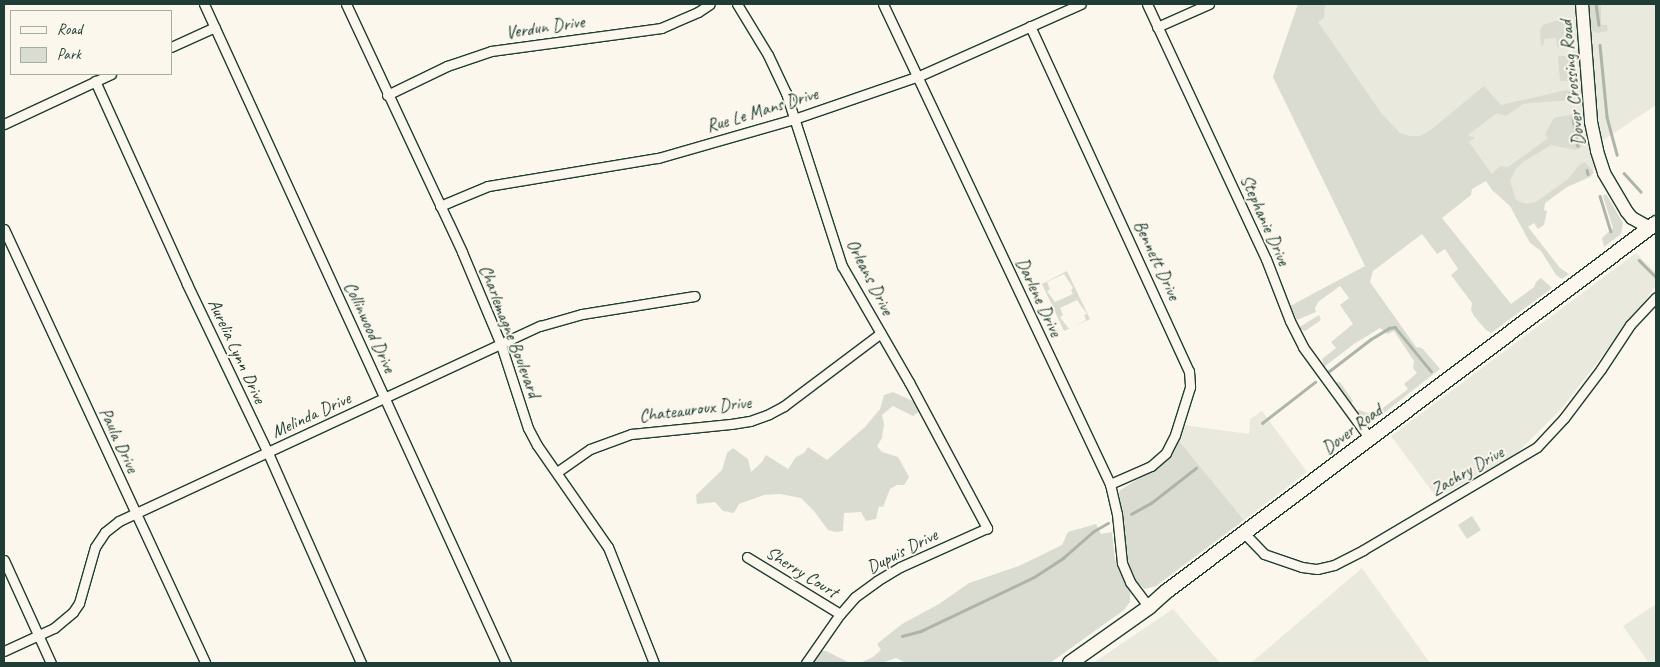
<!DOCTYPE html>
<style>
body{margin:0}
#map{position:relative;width:1660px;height:667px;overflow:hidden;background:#fbf7ec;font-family:Caveat,sans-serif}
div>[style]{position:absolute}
.built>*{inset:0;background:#eae9de}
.green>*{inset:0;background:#dbdcd1}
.stream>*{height:2.5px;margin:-1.25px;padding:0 1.25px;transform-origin:1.25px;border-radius:1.25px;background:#adb4aa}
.roads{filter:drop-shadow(1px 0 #1f3d34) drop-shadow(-1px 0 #1f3d34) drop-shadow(0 1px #1f3d34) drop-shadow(0 -1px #1f3d34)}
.street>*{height:9px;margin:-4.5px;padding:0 4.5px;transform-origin:4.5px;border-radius:4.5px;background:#fbf7ec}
.secondary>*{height:12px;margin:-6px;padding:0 6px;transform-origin:6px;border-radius:6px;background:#fbf7ec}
.primary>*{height:14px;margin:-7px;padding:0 7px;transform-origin:7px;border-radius:7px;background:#fbf7ec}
span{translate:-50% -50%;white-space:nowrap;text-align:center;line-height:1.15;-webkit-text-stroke:4px #fbf7ec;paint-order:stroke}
.street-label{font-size:18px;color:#1f3d34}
.frame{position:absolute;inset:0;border:5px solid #1f3d34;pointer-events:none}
.legend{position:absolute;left:10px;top:10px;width:162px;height:65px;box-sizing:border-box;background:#fbf7ec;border:1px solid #a3ada2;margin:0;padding:6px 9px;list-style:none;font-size:15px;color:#1f3d34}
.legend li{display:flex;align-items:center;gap:10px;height:25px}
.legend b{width:25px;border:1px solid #a3ada2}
</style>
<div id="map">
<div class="built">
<i style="clip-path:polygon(1298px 4px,1656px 4px,1656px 105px,1593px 147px,1599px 167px,1569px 182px,1521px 217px,1492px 174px,1273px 77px)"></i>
<i style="clip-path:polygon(1636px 253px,1656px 273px,1656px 286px,1562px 408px,1516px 454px,1437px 498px,1391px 436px)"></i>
<i style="clip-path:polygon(1262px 411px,1307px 472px,1244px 520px,1179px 441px,1184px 425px,1249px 434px,1250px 419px)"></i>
<i style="clip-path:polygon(1362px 568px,1430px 663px,1251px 663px)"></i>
<i style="clip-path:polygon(1656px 604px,1656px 663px,1649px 663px,1623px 626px)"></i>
<i style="clip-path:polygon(1173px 609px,1220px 663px,1093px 663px)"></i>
</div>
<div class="green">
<i style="clip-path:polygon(1298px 4px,1325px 4px,1324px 18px,1318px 22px,1382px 114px,1400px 133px,1410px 136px,1420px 136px,1432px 129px,1484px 86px,1501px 105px,1566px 90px,1576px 92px,1577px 97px,1574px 100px,1530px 103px,1523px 104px,1506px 116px,1497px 113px,1468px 135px,1475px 138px,1469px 142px,1492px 174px,1500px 166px,1508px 167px,1548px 138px,1545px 134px,1554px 118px,1578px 113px,1583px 141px,1582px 147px,1576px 150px,1551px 145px,1523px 162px,1515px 170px,1510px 181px,1516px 200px,1526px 204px,1536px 202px,1568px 179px,1580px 164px,1585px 162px,1594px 172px,1590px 177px,1567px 187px,1545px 203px,1544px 210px,1547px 211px,1544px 225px,1538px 229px,1534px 223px,1528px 227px,1560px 268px,1569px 274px,1562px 279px,1556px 275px,1541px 251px,1530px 243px,1510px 206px,1492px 190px,1486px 181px,1472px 189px,1471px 195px,1442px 218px,1511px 304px,1534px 287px,1536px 282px,1541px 278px,1552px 288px,1491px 333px,1486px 330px,1474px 316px,1471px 310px,1472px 303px,1451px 275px,1458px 269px,1445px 249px,1437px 254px,1422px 234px,1373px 271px,1370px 282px,1416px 347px,1422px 348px,1440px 369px,1375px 420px,1370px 421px,1360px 419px,1356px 412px,1359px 410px,1370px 414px,1379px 411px,1408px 389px,1404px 384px,1417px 373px,1413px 368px,1414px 361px,1394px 331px,1388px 334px,1380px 328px,1354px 344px,1324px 367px,1322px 359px,1336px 348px,1331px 342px,1353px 324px,1340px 305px,1349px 298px,1340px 286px,1318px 302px,1315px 308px,1316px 312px,1297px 320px,1290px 306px,1365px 266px,1273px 77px)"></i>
<i style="clip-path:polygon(1588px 4px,1601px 4px,1601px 25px,1607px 25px,1608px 31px,1597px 33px,1591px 30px)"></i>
<i style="clip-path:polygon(1562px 19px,1573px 28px,1574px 38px,1571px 43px,1565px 47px,1557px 47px,1556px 38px,1544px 39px,1544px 44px,1541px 46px,1540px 30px,1543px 25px)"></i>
<i style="clip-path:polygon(1558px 56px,1568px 56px,1574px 61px,1576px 72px,1569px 81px,1560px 81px)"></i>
<i style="clip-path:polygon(1606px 194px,1623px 223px,1621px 234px,1604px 247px,1602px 238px,1613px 228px,1603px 196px)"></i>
<i style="clip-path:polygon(evenodd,1067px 271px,1090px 319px,1064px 331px,1042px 284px,1067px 271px,1064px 274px,1073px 288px,1071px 290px,1073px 294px,1055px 302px,1047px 291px,1050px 289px,1047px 282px,1064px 274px,1067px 271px,1077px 300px,1087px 314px,1084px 315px,1086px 320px,1069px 329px,1060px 317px,1063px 315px,1060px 308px,1077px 300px)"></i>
<i style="clip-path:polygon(1319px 315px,1321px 320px,1305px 331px,1298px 328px)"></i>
<i style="clip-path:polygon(1336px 382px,1340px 382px,1353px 401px,1351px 404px,1348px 404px,1334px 385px)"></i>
<i style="clip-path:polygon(893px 392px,917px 403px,921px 410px,913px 416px,893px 406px,882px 415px,884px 424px,882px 438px,877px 446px,882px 452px,898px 457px,909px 477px,904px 485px,897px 485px,890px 489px,883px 507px,879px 506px,876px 519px,866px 521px,861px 512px,844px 513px,843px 531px,836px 532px,828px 530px,814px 511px,801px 498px,780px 494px,764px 495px,739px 504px,734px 513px,723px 511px,715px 502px,697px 504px,696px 495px,722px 470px,727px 453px,733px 448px,748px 459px,751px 472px,762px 462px,766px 455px,788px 469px,796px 457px,804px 453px,808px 447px,827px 460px,865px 427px,880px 409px,884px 395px)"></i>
<i style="clip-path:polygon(1179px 441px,1244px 520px,1156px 586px,1145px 589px,1136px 582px,1125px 554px,1119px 491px,1161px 464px)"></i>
<i style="clip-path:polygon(1472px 516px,1481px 530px,1467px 539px,1458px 525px)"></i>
<i style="clip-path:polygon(1096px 524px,1101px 534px,1112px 532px,1115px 560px,1130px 592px,1130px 602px,1124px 610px,1050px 663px,906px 663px,896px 658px,882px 663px,813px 663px,821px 651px,826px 651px,848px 662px,860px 663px,873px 657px,881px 650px,877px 644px,902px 624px,939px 604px,969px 583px,1019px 566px,1062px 545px,1068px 532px)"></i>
</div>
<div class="stream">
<i style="left:1596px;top:4px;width:21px;rotate:82deg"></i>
<i style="left:1564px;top:42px;width:8px;rotate:-50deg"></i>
<i style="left:1569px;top:36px;width:6px;rotate:-90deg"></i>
<i style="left:1600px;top:45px;width:72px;rotate:84.4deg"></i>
<i style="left:1607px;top:117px;width:39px;rotate:75deg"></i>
<i style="left:1567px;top:67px;width:10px;rotate:-53deg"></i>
<i style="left:1570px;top:93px;width:4px;rotate:76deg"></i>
<i style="left:1573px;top:118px;width:28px;rotate:80deg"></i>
<i style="left:1587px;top:170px;width:4px;rotate:76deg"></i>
<i style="left:1624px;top:173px;width:25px;rotate:48deg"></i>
<i style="left:1600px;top:196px;width:37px;rotate:73deg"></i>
<i style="left:1639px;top:260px;width:24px;rotate:45deg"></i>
<i style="left:1328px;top:372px;width:54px;rotate:-37.5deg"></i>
<i style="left:1371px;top:339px;width:21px;rotate:-31deg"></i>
<i style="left:1389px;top:328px;width:6px;rotate:-9deg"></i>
<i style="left:1395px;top:327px;width:57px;rotate:50.7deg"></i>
<i style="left:1262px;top:423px;width:67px;rotate:-37.7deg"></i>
<i style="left:1131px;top:514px;width:23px;rotate:-29deg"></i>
<i style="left:1151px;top:503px;width:57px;rotate:-37.9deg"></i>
<i style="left:902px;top:636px;width:20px;rotate:-15deg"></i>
<i style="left:921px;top:631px;width:125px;rotate:-25.5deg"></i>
<i style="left:1034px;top:577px;width:35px;rotate:-33deg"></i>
<i style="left:1063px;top:558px;width:41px;rotate:-41.1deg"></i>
<i style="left:1094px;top:531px;width:16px;rotate:-30deg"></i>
</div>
<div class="roads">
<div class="street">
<i style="left:204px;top:4px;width:725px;rotate:65.38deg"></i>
<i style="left:346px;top:4px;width:274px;rotate:64.9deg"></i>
<i style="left:462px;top:252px;width:101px;rotate:67.2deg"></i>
<i style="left:501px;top:345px;width:87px;rotate:72deg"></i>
<i style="left:528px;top:428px;width:19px;rotate:62deg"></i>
<i style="left:537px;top:445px;width:124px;rotate:55.2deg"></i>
<i style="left:608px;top:547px;width:125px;rotate:68.4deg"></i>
<i style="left:737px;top:4px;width:60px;rotate:58.7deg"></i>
<i style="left:768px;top:55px;width:42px;rotate:64.7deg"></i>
<i style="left:786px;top:93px;width:182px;rotate:72.1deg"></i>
<i style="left:842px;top:266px;width:134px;rotate:60deg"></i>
<i style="left:909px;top:382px;width:166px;rotate:61.9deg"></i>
<i style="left:987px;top:528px;width:95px;rotate:155.9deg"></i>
<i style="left:900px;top:567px;width:27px;rotate:149deg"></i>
<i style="left:877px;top:581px;width:27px;rotate:144deg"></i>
<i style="left:855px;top:597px;width:23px;rotate:131deg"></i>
<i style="left:840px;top:614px;width:60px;rotate:124.8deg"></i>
<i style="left:883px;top:4px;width:531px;rotate:64.69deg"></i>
<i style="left:1110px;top:484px;width:31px;rotate:77deg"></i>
<i style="left:1117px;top:514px;width:49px;rotate:84.2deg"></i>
<i style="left:1122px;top:563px;width:21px;rotate:67deg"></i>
<i style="left:1130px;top:582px;width:31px;rotate:53deg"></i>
<i style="left:1147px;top:4px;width:281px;rotate:65deg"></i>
<i style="left:1266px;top:259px;width:66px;rotate:68.8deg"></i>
<i style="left:1290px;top:321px;width:29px;rotate:63deg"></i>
<i style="left:1303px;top:347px;width:114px;rotate:53.9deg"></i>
<i style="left:1030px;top:26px;width:380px;rotate:65.3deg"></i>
<i style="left:1189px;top:371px;width:16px;rotate:86deg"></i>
<i style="left:1190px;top:387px;width:50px;rotate:107.4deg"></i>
<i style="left:1175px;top:435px;width:20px;rotate:117deg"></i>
<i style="left:1166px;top:453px;width:20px;rotate:139deg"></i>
<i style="left:1151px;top:466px;width:45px;rotate:156.3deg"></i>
<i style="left:1157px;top:27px;width:57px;rotate:-23.9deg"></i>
<i style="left:171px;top:47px;width:48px;rotate:-24.4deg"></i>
<i style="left:95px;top:81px;width:223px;rotate:65.6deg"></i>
<i style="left:187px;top:284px;width:187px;rotate:64.4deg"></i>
<i style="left:268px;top:453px;width:230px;rotate:66.1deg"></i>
<i style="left:387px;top:95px;width:67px;rotate:-25.8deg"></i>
<i style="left:447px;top:66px;width:46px;rotate:-18.8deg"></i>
<i style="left:491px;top:51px;width:172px;rotate:-7.7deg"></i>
<i style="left:661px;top:28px;width:40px;rotate:-23.4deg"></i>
<i style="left:698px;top:12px;width:14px;rotate:-34deg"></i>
<i style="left:4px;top:124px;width:118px;rotate:-25deg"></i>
<i style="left:440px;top:206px;width:52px;rotate:-22.6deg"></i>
<i style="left:488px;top:186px;width:172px;rotate:-9.4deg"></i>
<i style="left:658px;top:158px;width:141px;rotate:-16deg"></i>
<i style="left:794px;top:119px;width:132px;rotate:-19deg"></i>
<i style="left:919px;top:76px;width:177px;rotate:-24deg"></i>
<i style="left:4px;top:229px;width:478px;rotate:65.1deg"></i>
<i style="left:557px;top:472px;width:40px;rotate:-34.9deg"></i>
<i style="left:590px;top:449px;width:44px;rotate:-20.1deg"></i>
<i style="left:631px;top:434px;width:100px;rotate:-5.7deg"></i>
<i style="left:731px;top:424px;width:19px;rotate:-9deg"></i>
<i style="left:750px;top:421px;width:20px;rotate:-20deg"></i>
<i style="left:769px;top:414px;width:17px;rotate:-28deg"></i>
<i style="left:784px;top:406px;width:121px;rotate:-37deg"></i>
<i style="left:1244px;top:533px;width:29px;rotate:46deg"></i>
<i style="left:1264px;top:554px;width:40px;rotate:18.9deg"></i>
<i style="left:1302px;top:567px;width:15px;rotate:8deg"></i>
<i style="left:1317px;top:569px;width:17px;rotate:-13deg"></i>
<i style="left:1334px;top:565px;width:33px;rotate:-27deg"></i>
<i style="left:1363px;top:550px;width:202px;rotate:-30.6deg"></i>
<i style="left:1537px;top:447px;width:40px;rotate:-47deg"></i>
<i style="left:1564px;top:418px;width:61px;rotate:-52.9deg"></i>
<i style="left:1601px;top:369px;width:53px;rotate:-56.6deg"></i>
<i style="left:1630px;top:325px;width:38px;rotate:-47deg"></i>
<i style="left:747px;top:557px;width:109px;rotate:31.5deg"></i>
<i style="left:4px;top:560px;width:113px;rotate:65.5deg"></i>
<i style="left:4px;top:651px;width:55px;rotate:-24.7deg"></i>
<i style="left:54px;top:628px;width:25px;rotate:-40deg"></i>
<i style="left:73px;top:612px;width:11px;rotate:-56deg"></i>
<i style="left:79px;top:603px;width:58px;rotate:-74.1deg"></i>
<i style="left:95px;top:547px;width:18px;rotate:-56deg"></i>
<i style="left:105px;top:532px;width:18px;rotate:-38deg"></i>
<i style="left:119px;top:521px;width:464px;rotate:-24.9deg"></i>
<i style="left:540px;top:326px;width:44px;rotate:-15.9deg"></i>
<i style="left:582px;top:314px;width:114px;rotate:-9.1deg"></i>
</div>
<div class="secondary">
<i style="left:1582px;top:4px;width:118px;rotate:85.6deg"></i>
<i style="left:1591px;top:122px;width:30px;rotate:78deg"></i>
<i style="left:1597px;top:151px;width:23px;rotate:72deg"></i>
<i style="left:1604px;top:173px;width:45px;rotate:59.5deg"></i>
<i style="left:1627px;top:212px;width:8px;rotate:50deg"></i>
<i style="left:1632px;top:218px;width:21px;rotate:29deg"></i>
</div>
<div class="primary">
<i style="left:1070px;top:663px;width:97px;rotate:-35.3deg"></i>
<i style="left:1149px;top:607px;width:24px;rotate:-42deg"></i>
<i style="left:1167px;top:591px;width:612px;rotate:-36.96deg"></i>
</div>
</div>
<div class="street-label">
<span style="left:545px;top:27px;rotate:-8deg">Verdun Drive</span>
<span style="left:1572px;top:83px;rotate:-96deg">Dover Crossing Road</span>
<span style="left:762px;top:110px;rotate:-17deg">Rue Le Mans Drive</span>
<span style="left:1265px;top:220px;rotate:66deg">Stephanie Drive</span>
<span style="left:1157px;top:260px;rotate:65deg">Bennett Drive</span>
<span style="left:870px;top:277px;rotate:63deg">Orleans Drive</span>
<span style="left:1039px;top:297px;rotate:65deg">Darlene Drive</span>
<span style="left:370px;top:327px;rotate:65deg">Collinwood Drive</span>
<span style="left:510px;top:331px;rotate:69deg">Charlemagne Boulevard</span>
<span style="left:237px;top:351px;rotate:65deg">Aurelia Lynn Drive</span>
<span style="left:695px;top:409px;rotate:-7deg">Chateauroux Drive</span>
<span style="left:311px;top:415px;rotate:-25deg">Melinda Drive</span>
<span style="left:1352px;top:429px;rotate:-37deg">Dover Road</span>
<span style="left:119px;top:440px;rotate:65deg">Paula Drive</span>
<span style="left:1467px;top:471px;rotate:-30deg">Zachry Drive</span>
<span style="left:902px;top:551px;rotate:-27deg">Dupuis Drive</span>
<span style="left:802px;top:572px;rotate:32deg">Sherry Court</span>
</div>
<div class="frame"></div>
<ul class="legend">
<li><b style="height:6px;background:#fbf7ec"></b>Road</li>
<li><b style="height:14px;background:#dbdcd1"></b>Park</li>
</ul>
</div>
